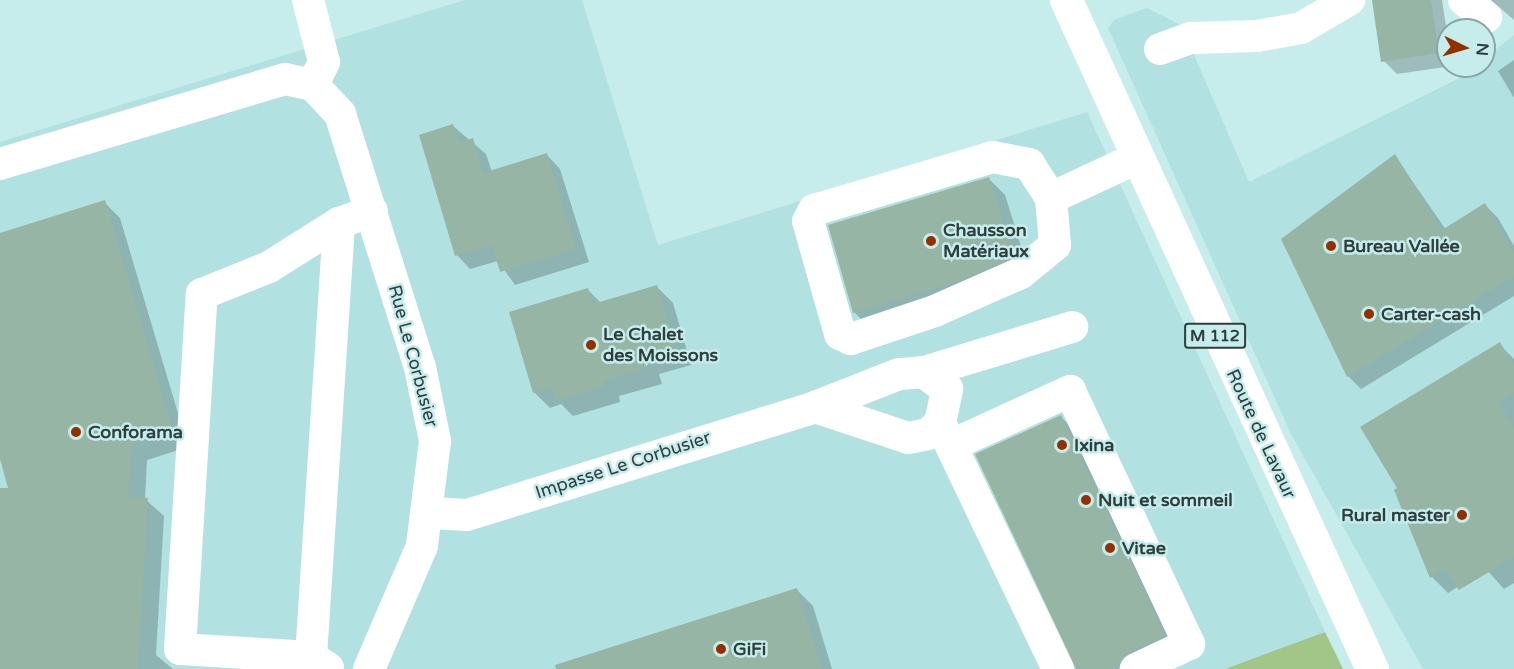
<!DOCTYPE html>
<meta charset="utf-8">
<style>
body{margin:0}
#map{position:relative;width:1514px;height:669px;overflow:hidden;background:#c6eceb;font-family:"Varela Round",sans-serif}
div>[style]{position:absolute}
.built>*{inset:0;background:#b1e1e0}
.green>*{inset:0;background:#a2c588}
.shadow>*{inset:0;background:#0003}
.building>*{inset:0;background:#96b5a5}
.minor>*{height:32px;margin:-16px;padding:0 16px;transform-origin:16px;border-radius:16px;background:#fff}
.major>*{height:33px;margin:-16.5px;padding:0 16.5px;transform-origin:16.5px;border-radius:16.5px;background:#fff}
.dots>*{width:16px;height:16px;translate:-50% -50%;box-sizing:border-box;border:3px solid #c6eceb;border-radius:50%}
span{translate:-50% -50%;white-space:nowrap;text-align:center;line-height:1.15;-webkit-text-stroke:5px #c6eceb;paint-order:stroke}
.shield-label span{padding:2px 4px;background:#c6eceb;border:2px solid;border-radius:4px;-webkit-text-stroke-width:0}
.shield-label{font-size:16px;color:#2e3d3d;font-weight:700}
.poi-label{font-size:18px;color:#2e3d3d;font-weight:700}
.left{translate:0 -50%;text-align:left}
.right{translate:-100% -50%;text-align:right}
.street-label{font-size:18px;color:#2e3d3d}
.north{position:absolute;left:1436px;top:18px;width:60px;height:60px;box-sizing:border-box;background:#c6eceb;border:2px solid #89a6a5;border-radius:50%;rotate:95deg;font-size:16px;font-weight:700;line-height:24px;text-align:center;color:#2e3d3d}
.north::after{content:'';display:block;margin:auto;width:21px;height:27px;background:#942f00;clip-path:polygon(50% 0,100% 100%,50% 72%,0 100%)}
</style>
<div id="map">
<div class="built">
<i style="clip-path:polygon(465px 0,582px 0,658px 245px,1087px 112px,1325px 632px,1225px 669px,0 669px,0 142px)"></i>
<i style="clip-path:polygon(1147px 8px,1181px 25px,1249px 182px,1484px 66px,1484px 59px,1514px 35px,1514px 669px,1423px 669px,1290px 432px,1108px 28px,1114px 20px)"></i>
</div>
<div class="green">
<i style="clip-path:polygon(1325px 632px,1343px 669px,1225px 669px)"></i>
</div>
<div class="shadow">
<i style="clip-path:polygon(1379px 0,1442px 0,1452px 66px,1397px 74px,1384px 61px)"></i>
<i style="clip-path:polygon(1491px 0,1514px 0,1514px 20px)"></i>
<i style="clip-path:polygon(1514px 60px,1514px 98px,1498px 71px)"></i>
<i style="clip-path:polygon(453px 126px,486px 154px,492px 172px,547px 155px,560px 169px,589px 262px,515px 285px,498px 261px,470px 269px,457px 255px)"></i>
<i style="clip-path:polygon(1395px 156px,1446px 230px,1485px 205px,1498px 218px,1514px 246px,1514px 296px,1361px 389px,1348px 376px)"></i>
<i style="clip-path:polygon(989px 179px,1005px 195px,1029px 272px,871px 329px,854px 312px)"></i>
<i style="clip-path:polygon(104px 202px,120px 218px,188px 447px,147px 460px,145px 499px,164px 516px,156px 655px,173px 669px,0 669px,0 489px,10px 490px,0 454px,0 235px)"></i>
<i style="clip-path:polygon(657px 287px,673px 303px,691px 365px,659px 374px,662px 384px,619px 396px,620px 402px,573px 416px,561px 404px,550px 408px,534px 392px,588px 290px,601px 303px)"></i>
<i style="clip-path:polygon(1499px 344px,1514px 359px,1514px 583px,1504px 589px,1486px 569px,1448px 593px,1432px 577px,1396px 491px)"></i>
<i style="clip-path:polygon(1061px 417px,1077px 433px,1180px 652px,1145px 669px,1076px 669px)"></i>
<i style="clip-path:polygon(797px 590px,813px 606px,832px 669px,562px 669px)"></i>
</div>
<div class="building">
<i style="clip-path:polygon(1372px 0,1431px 0,1439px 53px,1381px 62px)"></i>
<i style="clip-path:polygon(453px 124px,459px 143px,473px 138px,483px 173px,547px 153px,576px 249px,500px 272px,492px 245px,455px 256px,419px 135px)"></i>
<i style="clip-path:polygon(1395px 154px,1442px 230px,1485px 203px,1514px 253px,1514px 276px,1347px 377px,1281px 239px)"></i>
<i style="clip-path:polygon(989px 177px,1014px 256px,962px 280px,853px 313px,828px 225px)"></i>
<i style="clip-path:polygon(105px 200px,173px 431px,132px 444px,128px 497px,148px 498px,138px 669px,0 669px,0 488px,8px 488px,0 459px,0 233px)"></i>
<i style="clip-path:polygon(657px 285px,676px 349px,644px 359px,647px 368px,604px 381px,605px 386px,556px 401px,551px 387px,533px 393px,509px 312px,588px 288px,593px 304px)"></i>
<i style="clip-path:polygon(1500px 342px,1514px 366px,1514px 392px,1498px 401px,1514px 427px,1514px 557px,1459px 590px,1446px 569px,1430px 578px,1394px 490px,1397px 488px,1360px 427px)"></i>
<i style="clip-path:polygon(1061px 415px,1165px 635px,1128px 653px,1116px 669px,1076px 669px,975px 454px)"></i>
<i style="clip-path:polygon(797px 588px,822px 669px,556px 669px,555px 665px)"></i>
</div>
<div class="minor">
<i style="left:308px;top:0;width:64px;rotate:75.5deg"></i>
<i style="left:324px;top:62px;width:25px;rotate:116deg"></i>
<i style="left:1464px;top:0;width:28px;rotate:38deg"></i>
<i style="left:1160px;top:49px;width:33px;rotate:-20deg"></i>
<i style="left:1191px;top:38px;width:66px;rotate:-1.7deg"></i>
<i style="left:1257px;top:36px;width:45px;rotate:-10.3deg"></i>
<i style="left:1301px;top:28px;width:56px;rotate:-30.3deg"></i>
<i style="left:993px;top:157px;width:37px;rotate:11deg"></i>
<i style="left:1029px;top:164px;width:40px;rotate:57.1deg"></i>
<i style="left:1051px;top:198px;width:47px;rotate:85.1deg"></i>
<i style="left:1055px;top:245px;width:44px;rotate:140.5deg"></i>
<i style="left:1021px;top:273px;width:94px;rotate:156.2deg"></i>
<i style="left:935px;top:311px;width:89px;rotate:161.6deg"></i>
<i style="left:851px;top:339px;width:12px;rotate:-156deg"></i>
<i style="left:840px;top:334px;width:117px;rotate:-105.8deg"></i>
<i style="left:808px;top:221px;width:13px;rotate:-61deg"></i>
<i style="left:814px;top:210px;width:187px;rotate:-16.5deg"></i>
<i style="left:0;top:164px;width:297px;rotate:-16.6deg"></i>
<i style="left:285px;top:79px;width:29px;rotate:12deg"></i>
<i style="left:313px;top:85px;width:40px;rotate:47deg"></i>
<i style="left:340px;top:114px;width:265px;rotate:72.5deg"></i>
<i style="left:420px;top:367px;width:76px;rotate:78.5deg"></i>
<i style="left:435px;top:441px;width:106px;rotate:97.1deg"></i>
<i style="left:422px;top:546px;width:134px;rotate:113.3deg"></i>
<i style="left:1051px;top:198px;width:93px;rotate:-24.9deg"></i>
<i style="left:924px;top:372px;width:155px;rotate:-16.9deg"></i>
<i style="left:942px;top:427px;width:268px;rotate:64.4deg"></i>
<i style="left:954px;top:444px;width:128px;rotate:-24.6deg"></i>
<i style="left:1070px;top:391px;width:280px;rotate:64.8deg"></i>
<i style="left:1189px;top:644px;width:59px;rotate:154.7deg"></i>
<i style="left:430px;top:513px;width:37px;rotate:3deg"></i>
<i style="left:467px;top:515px;width:364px;rotate:-17.2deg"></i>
<i style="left:815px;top:407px;width:98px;rotate:18.4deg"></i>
<i style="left:908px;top:438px;width:20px;rotate:-11deg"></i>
<i style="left:928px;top:434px;width:16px;rotate:-43deg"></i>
<i style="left:940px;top:423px;width:35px;rotate:-78deg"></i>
<i style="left:947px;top:389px;width:29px;rotate:-144deg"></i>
<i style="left:924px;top:372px;width:25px;rotate:175deg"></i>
<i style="left:899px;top:374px;width:90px;rotate:158.6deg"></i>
<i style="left:311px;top:657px;width:131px;rotate:-176.5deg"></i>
<i style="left:180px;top:649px;width:356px;rotate:-86.5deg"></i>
<i style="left:202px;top:294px;width:72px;rotate:-21.9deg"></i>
<i style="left:269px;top:267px;width:83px;rotate:-32.2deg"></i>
<i style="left:339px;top:223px;width:35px;rotate:-20deg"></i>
<i style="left:328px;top:668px;width:20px;rotate:-147deg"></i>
<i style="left:311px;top:657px;width:435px;rotate:-86.3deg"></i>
</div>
<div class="major">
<i style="left:1066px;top:0;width:736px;rotate:65.42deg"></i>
</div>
<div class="dots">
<i style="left:931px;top:241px;background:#942f00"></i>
<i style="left:1331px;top:246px;background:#942f00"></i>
<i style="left:1369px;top:314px;background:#942f00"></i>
<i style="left:591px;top:345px;background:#942f00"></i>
<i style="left:76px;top:432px;background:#942f00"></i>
<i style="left:1062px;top:445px;background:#942f00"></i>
<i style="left:1086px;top:500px;background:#942f00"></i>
<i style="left:1462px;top:515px;background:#942f00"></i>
<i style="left:1110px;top:548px;background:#942f00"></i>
<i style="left:721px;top:649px;background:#942f00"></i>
</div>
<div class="shield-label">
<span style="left:1215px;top:336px">M 112</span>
</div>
<div class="poi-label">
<span class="left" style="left:943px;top:241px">Chausson<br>Matériaux</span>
<span class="left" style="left:1343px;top:246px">Bureau Vallée</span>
<span class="left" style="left:1381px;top:314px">Carter-cash</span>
<span class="left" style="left:603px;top:345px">Le Chalet<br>des Moissons</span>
<span class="left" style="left:88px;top:432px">Conforama</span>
<span class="left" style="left:1074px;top:445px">Ixina</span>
<span class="left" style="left:1098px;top:500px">Nuit et sommeil</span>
<span class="right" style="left:1450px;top:515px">Rural master</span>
<span class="left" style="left:1122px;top:548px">Vitae</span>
<span class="left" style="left:733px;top:649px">GiFi</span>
</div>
<div class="street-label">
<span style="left:413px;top:356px;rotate:75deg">Rue Le Corbusier</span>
<span style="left:1261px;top:434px;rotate:65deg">Route de Lavaur</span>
<span style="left:623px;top:465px;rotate:-18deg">Impasse Le Corbusier</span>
</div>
<div class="north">N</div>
</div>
